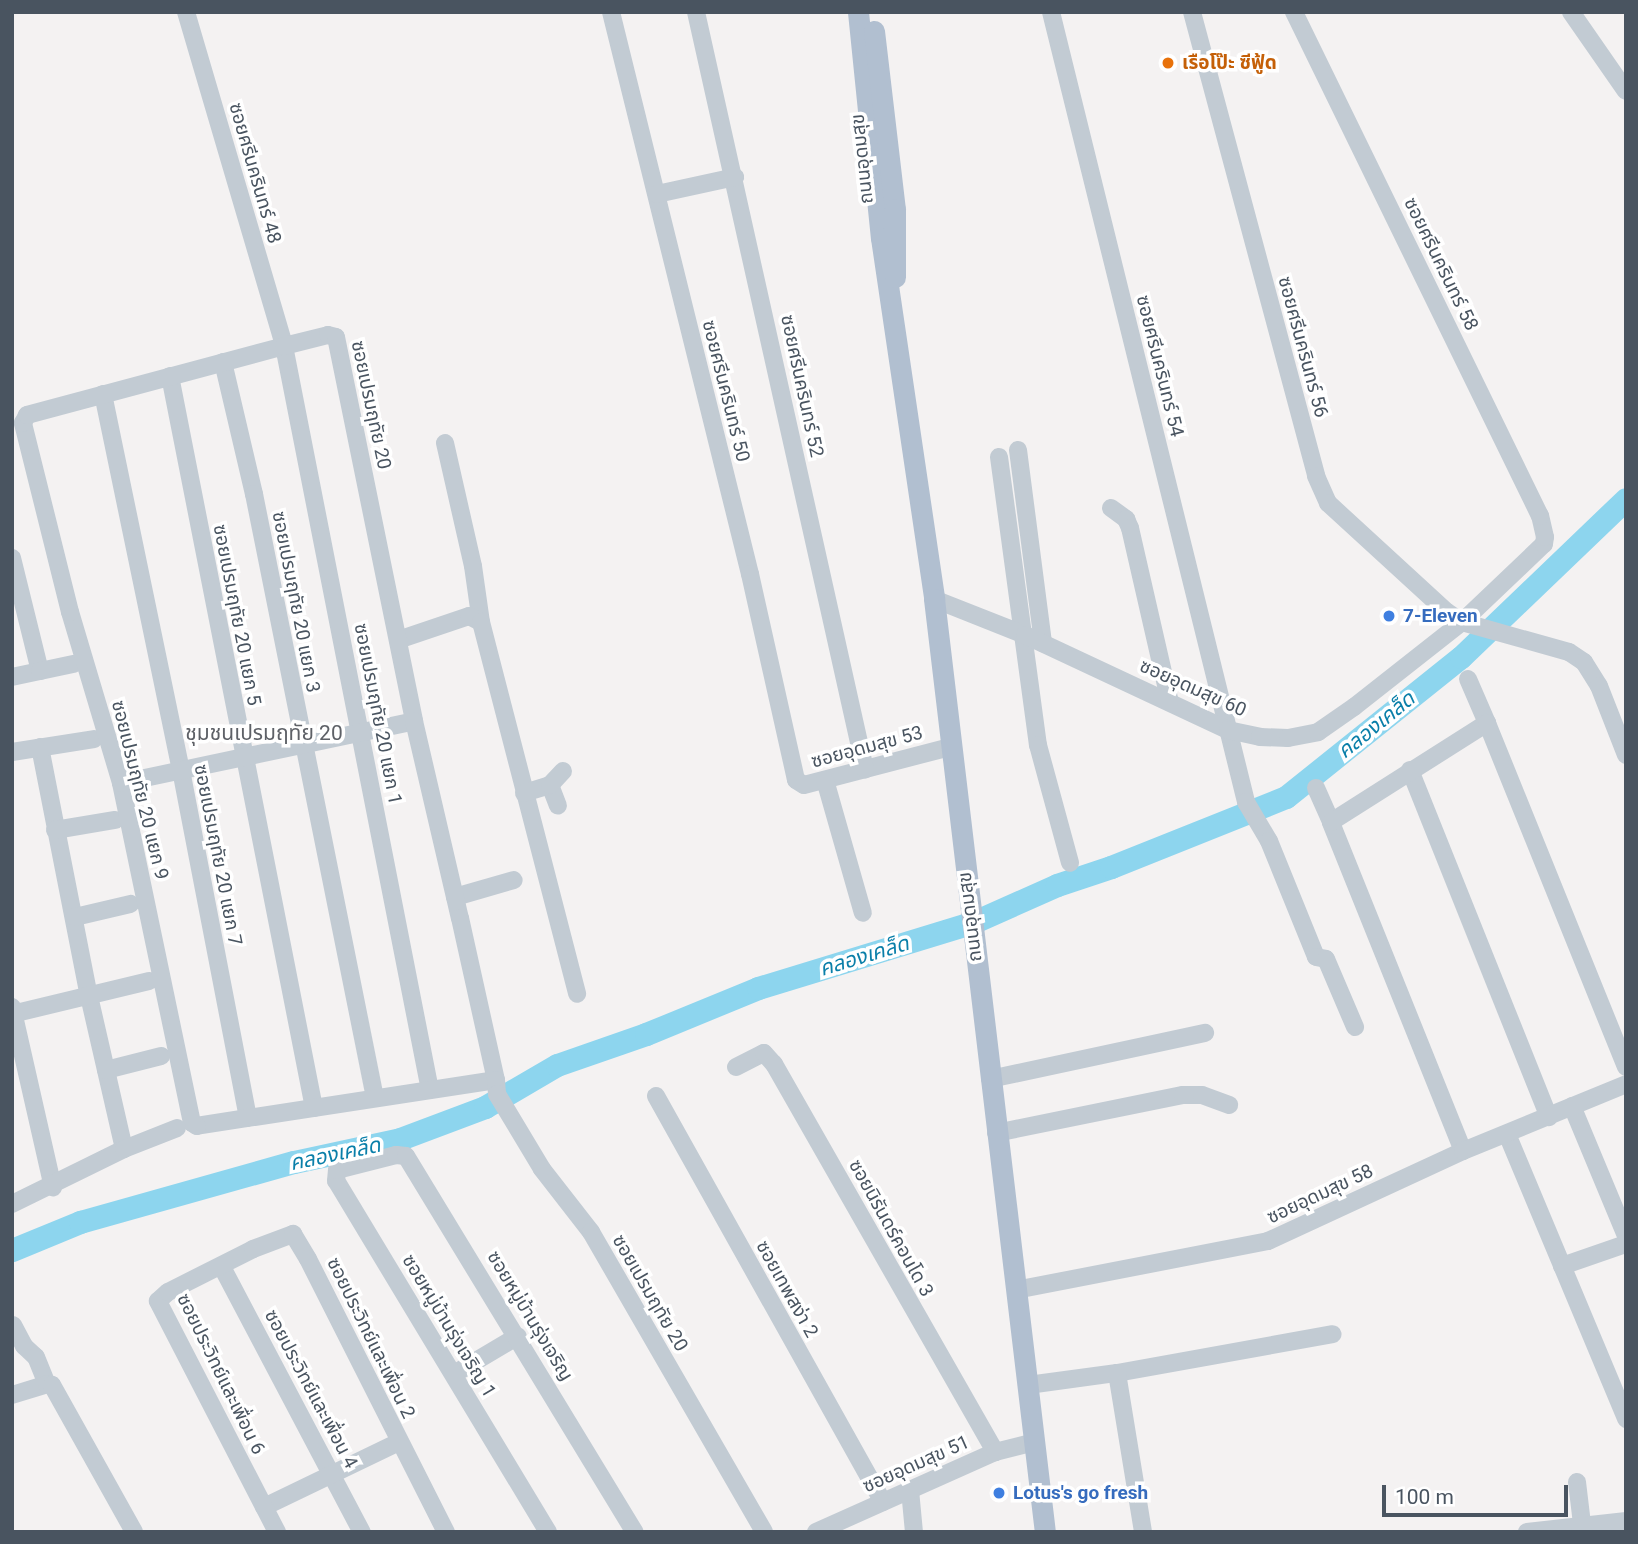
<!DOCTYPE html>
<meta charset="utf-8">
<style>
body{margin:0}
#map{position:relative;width:1638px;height:1544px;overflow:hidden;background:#f4f2f2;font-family:Roboto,"Noto Sans Thai",sans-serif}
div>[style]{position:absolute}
.river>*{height:23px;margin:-11.5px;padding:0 11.5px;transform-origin:11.5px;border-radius:11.5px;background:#8dd5ee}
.minor>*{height:18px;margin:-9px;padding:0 9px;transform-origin:9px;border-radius:9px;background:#c2cbd3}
.major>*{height:21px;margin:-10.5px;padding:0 10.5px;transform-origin:10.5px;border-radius:10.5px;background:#b1bfd0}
.dots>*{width:19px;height:19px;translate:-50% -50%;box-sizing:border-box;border:4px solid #fff;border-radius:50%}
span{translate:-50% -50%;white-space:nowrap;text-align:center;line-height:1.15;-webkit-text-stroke:7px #fff;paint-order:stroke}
.food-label{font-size:19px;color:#c56008;font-weight:700}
.left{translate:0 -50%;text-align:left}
.street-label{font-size:19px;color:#495460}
.shop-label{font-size:19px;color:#366cbe;font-weight:700}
.water-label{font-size:21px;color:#0a7fa9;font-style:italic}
.neighbourhood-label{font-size:21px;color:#5e6167}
.frame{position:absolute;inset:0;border:14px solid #495460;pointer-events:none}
.scale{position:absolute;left:1382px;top:1485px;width:186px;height:32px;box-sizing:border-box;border:4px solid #495460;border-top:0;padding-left:9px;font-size:21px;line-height:24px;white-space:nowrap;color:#495460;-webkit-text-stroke:5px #fff;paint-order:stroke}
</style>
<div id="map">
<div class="river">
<i style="left:12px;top:1250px;width:74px;rotate:-22.4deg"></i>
<i style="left:80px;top:1222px;width:222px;rotate:-15.7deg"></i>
<i style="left:294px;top:1162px;width:108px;rotate:-12.2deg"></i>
<i style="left:400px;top:1139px;width:91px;rotate:-20.6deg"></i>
<i style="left:485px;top:1107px;width:83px;rotate:-30.3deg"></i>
<i style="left:557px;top:1065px;width:94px;rotate:-19.2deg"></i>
<i style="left:646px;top:1034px;width:121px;rotate:-22.3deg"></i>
<i style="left:758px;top:988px;width:226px;rotate:-17deg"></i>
<i style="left:974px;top:922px;width:91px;rotate:-24deg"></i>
<i style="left:1057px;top:885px;width:57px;rotate:-18.4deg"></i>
<i style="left:1111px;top:867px;width:188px;rotate:-21.8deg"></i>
<i style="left:1286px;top:797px;width:224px;rotate:-38.7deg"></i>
<i style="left:1461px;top:657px;width:228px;rotate:-43.8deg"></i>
</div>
<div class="minor">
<i style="left:186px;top:12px;width:348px;rotate:73.6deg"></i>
<i style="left:284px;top:346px;width:758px;rotate:78.9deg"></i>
<i style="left:611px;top:12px;width:579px;rotate:76.11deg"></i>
<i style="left:750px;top:574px;width:211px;rotate:77.4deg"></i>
<i style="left:796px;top:780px;width:9px;rotate:32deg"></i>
<i style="left:804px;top:785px;width:151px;rotate:-14.6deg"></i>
<i style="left:696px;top:12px;width:776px;rotate:77.42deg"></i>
<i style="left:1051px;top:12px;width:814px;rotate:76.13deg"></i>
<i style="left:1246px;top:802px;width:45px;rotate:59.5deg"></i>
<i style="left:1269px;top:841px;width:125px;rotate:67.9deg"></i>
<i style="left:1316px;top:957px;width:10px;rotate:11deg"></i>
<i style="left:1326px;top:959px;width:74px;rotate:66.9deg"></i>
<i style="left:1192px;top:12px;width:480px;rotate:75deg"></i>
<i style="left:1316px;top:476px;width:30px;rotate:66deg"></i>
<i style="left:1328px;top:503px;width:161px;rotate:42.5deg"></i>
<i style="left:1447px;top:612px;width:18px;rotate:34deg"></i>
<i style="left:1462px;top:622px;width:111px;rotate:15.7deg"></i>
<i style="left:1569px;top:652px;width:18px;rotate:34deg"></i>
<i style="left:1584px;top:662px;width:28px;rotate:58deg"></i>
<i style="left:1599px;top:686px;width:74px;rotate:68.6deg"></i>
<i style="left:1571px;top:12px;width:96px;rotate:55.2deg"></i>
<i style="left:657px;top:194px;width:80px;rotate:-12.3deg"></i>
<i style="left:223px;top:362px;width:136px;rotate:76.8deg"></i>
<i style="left:254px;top:494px;width:616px;rotate:78.67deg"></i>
<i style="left:170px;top:376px;width:746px;rotate:78.87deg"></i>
<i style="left:103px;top:394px;width:384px;rotate:78.3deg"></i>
<i style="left:181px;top:770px;width:354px;rotate:79.1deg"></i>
<i style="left:445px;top:443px;width:126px;rotate:77.2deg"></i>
<i style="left:473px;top:566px;width:57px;rotate:81.9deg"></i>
<i style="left:1018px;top:450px;width:195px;rotate:82.6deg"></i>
<i style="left:999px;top:457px;width:291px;rotate:82.3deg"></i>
<i style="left:1038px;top:745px;width:122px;rotate:74.8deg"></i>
<i style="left:1111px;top:508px;width:19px;rotate:36deg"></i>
<i style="left:1126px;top:519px;width:10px;rotate:66deg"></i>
<i style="left:1130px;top:528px;width:179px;rotate:77.1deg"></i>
<i style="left:12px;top:558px;width:116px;rotate:76.1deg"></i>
<i style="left:40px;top:671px;width:29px;rotate:168deg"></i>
<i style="left:934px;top:599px;width:98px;rotate:21.6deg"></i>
<i style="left:1025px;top:635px;width:224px;rotate:25.1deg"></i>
<i style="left:1228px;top:730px;width:33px;rotate:12deg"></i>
<i style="left:1260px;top:737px;width:28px;rotate:2deg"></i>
<i style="left:1288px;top:738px;width:31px;rotate:-11deg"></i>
<i style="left:1318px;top:732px;width:44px;rotate:-34.8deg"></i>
<i style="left:1354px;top:707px;width:137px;rotate:-38.2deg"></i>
<i style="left:1462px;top:622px;width:113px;rotate:-43.6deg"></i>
<i style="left:1544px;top:544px;width:7px;rotate:-82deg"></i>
<i style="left:1545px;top:537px;width:22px;rotate:-103deg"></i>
<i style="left:1540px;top:516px;width:561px;rotate:-116.02deg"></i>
<i style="left:398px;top:640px;width:75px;rotate:-18.7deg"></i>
<i style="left:469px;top:616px;width:13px;rotate:27deg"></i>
<i style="left:481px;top:622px;width:384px;rotate:75.5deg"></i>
<i style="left:40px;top:671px;width:35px;rotate:-12deg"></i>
<i style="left:1468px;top:679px;width:48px;rotate:66.6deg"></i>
<i style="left:40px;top:747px;width:254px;rotate:78.9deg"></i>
<i style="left:89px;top:996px;width:157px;rotate:77.1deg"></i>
<i style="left:12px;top:752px;width:83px;rotate:-9deg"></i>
<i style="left:1410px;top:770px;width:374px;rotate:68.2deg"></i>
<i style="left:825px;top:780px;width:138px;rotate:74.1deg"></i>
<i style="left:121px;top:783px;width:299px;rotate:-11.9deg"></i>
<i style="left:550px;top:785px;width:22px;rotate:69deg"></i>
<i style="left:1316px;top:788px;width:37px;rotate:66deg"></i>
<i style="left:524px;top:793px;width:27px;rotate:-17deg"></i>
<i style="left:550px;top:785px;width:19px;rotate:-47deg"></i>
<i style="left:55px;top:830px;width:61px;rotate:-9.5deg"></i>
<i style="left:455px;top:897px;width:61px;rotate:-16.1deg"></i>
<i style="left:75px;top:917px;width:57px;rotate:-13.3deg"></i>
<i style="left:12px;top:1007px;width:185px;rotate:77.2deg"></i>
<i style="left:12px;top:1014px;width:141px;rotate:-13.5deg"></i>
<i style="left:736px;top:1067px;width:31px;rotate:-27deg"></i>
<i style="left:764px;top:1053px;width:15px;rotate:48deg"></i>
<i style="left:774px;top:1064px;width:447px;rotate:60.3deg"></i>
<i style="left:106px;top:1070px;width:57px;rotate:-14.3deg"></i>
<i style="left:990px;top:1079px;width:220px;rotate:-12.1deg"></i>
<i style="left:496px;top:1080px;width:303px;rotate:171.3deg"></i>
<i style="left:197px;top:1126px;width:6px;rotate:-149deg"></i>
<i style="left:192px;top:1123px;width:347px;rotate:-101.8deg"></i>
<i style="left:121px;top:783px;width:178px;rotate:-106.6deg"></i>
<i style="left:70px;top:612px;width:195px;rotate:-104deg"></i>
<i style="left:23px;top:423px;width:9px;rotate:-63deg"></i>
<i style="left:27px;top:415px;width:266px;rotate:-15deg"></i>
<i style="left:284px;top:346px;width:45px;rotate:-14deg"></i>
<i style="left:328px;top:335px;width:8px;rotate:14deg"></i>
<i style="left:336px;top:337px;width:392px;rotate:78.5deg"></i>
<i style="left:414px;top:721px;width:202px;rotate:76.9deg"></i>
<i style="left:460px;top:918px;width:166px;rotate:77.5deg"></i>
<i style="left:496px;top:1080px;width:14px;rotate:86deg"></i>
<i style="left:497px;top:1094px;width:87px;rotate:59deg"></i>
<i style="left:542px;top:1169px;width:80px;rotate:52.1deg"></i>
<i style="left:591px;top:1232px;width:346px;rotate:60deg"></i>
<i style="left:656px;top:1096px;width:465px;rotate:60.8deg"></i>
<i style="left:1572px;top:1106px;width:141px;rotate:67.4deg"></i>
<i style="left:996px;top:1133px;width:191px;rotate:-11.5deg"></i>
<i style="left:1183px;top:1095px;width:19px"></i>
<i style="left:1202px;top:1095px;width:29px;rotate:20deg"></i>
<i style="left:1507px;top:1134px;width:309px;rotate:67.3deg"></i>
<i style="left:1463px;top:1151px;width:354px;rotate:-111.9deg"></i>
<i style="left:1331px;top:822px;width:185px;rotate:-32.4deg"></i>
<i style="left:1487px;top:723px;width:371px;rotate:68deg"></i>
<i style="left:12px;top:1204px;width:125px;rotate:-26.2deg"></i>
<i style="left:124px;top:1149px;width:57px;rotate:-21.6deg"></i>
<i style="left:1562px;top:1266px;width:68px;rotate:-19deg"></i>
<i style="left:222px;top:1267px;width:300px;rotate:62.2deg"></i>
<i style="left:1016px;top:1290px;width:257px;rotate:-11deg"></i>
<i style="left:1268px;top:1241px;width:215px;rotate:-24.8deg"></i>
<i style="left:1463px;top:1151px;width:176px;rotate:-22.3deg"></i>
<i style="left:13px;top:1325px;width:24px;rotate:62deg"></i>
<i style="left:24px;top:1346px;width:16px;rotate:43deg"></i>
<i style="left:36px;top:1357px;width:29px;rotate:68deg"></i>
<i style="left:1117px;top:1373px;width:219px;rotate:-10.2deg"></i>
<i style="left:454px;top:1374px;width:74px;rotate:-30.7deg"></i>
<i style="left:1028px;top:1385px;width:90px;rotate:-7.7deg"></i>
<i style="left:1117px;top:1373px;width:161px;rotate:80.7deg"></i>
<i style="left:12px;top:1395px;width:37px;rotate:-17deg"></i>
<i style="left:47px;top:1384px;width:5px;rotate:11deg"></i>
<i style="left:52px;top:1385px;width:168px;rotate:60.8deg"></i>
<i style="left:1577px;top:1482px;width:50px;rotate:83.2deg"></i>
<i style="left:910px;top:1490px;width:42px;rotate:84.6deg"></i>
<i style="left:264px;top:1507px;width:150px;rotate:-25.7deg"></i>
<i style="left:277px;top:1532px;width:260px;rotate:-117.3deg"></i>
<i style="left:158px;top:1301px;width:13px;rotate:-42deg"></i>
<i style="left:168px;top:1292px;width:95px;rotate:-26.8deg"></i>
<i style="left:253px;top:1249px;width:43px;rotate:-20.6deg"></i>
<i style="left:293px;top:1234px;width:29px;rotate:59deg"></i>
<i style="left:308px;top:1259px;width:306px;rotate:63.2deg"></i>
<i style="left:548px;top:1532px;width:410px;rotate:-121.1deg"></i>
<i style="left:336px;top:1181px;width:11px;rotate:-85deg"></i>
<i style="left:337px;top:1170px;width:61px;rotate:-14.3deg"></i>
<i style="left:396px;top:1155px;width:10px;rotate:6deg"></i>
<i style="left:406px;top:1156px;width:440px;rotate:58.7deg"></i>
<i style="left:816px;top:1532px;width:196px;rotate:-24.1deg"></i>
<i style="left:995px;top:1452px;width:41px;rotate:-14deg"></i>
<i style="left:1527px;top:1532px;width:100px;rotate:-6.3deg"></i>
</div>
<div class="major">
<i style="left:858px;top:12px;width:227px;rotate:84.2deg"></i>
<i style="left:881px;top:238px;width:365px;rotate:81.6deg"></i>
<i style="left:934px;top:599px;width:940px;rotate:83.22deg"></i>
<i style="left:874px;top:31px;width:179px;rotate:83.3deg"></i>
<i style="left:895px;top:209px;width:68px;rotate:90deg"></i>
</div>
<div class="dots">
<i style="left:1168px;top:63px;background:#e8710a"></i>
<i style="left:1389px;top:616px;background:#3f7fe0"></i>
<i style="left:999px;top:1493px;background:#3f7fe0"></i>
</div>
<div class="food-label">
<span class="left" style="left:1182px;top:63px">เรือโป๊ะ ซีฟู้ด</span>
</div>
<div class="street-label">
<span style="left:862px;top:159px;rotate:-96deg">ถนนอุดมสุข</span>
<span style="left:255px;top:173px;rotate:74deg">ซอยศรีนครินทร์ 48</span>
<span style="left:1441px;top:264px;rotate:64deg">ซอยศรีนครินทร์ 58</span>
<span style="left:1303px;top:347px;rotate:75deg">ซอยศรีนครินทร์ 56</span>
<span style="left:1160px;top:366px;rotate:76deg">ซอยศรีนครินทร์ 54</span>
<span style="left:802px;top:386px;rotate:78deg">ซอยศรีนครินทร์ 52</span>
<span style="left:726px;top:391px;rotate:76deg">ซอยศรีนครินทร์ 50</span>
<span style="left:371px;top:405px;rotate:78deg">ซอยเปรมฤทัย 20</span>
<span style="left:296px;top:602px;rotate:79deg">ซอยเปรมฤทัย 20 แยก 3</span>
<span style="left:237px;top:615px;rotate:79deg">ซอยเปรมฤทัย 20 แยก 5</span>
<span style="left:1193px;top:688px;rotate:24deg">ซอยอุดมสุข 60</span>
<span style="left:378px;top:714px;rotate:79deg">ซอยเปรมฤทัย 20 แยก 1</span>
<span style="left:867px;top:747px;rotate:-15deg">ซอยอุดมสุข 53</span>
<span style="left:140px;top:790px;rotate:76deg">ซอยเปรมฤทัย 20 แยก 9</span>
<span style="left:218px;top:855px;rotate:79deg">ซอยเปรมฤทัย 20 แยก 7</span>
<span style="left:970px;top:917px;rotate:-97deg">ถนนอุดมสุข</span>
<span style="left:1320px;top:1194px;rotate:-25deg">ซอยอุดมสุข 58</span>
<span style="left:891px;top:1228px;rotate:61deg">ซอยนิรันดร์คอนโด 3</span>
<span style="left:787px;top:1289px;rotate:61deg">ซอยเทพสง่า 2</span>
<span style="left:650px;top:1293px;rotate:60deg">ซอยเปรมฤทัย 20</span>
<span style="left:530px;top:1316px;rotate:59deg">ซอยหมู่บ้านรุ่งเจริญ</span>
<span style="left:449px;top:1326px;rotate:59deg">ซอยหมู่บ้านรุ่งเจริญ 1</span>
<span style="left:371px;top:1338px;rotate:64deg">ซอยประวิทย์และเพื่อน 2</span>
<span style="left:221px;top:1374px;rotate:64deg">ซอยประวิทย์และเพื่อน 6</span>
<span style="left:311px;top:1389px;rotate:62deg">ซอยประวิทย์และเพื่อน 4</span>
<span style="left:916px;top:1464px;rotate:-24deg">ซอยอุดมสุข 51</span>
</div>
<div class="shop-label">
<span class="left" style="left:1403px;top:616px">7-Eleven</span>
<span class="left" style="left:1013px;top:1493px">Lotus's go fresh</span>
</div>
<div class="water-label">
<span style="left:1376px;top:725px;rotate:-39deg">คลองเคล็ด</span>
<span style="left:864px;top:956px;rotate:-17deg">คลองเคล็ด</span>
<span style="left:335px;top:1154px;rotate:-12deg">คลองเคล็ด</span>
</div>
<div class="neighbourhood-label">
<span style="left:264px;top:733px">ชุมชนเปรมฤทัย 20</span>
</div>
<div class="frame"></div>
<div class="scale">100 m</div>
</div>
